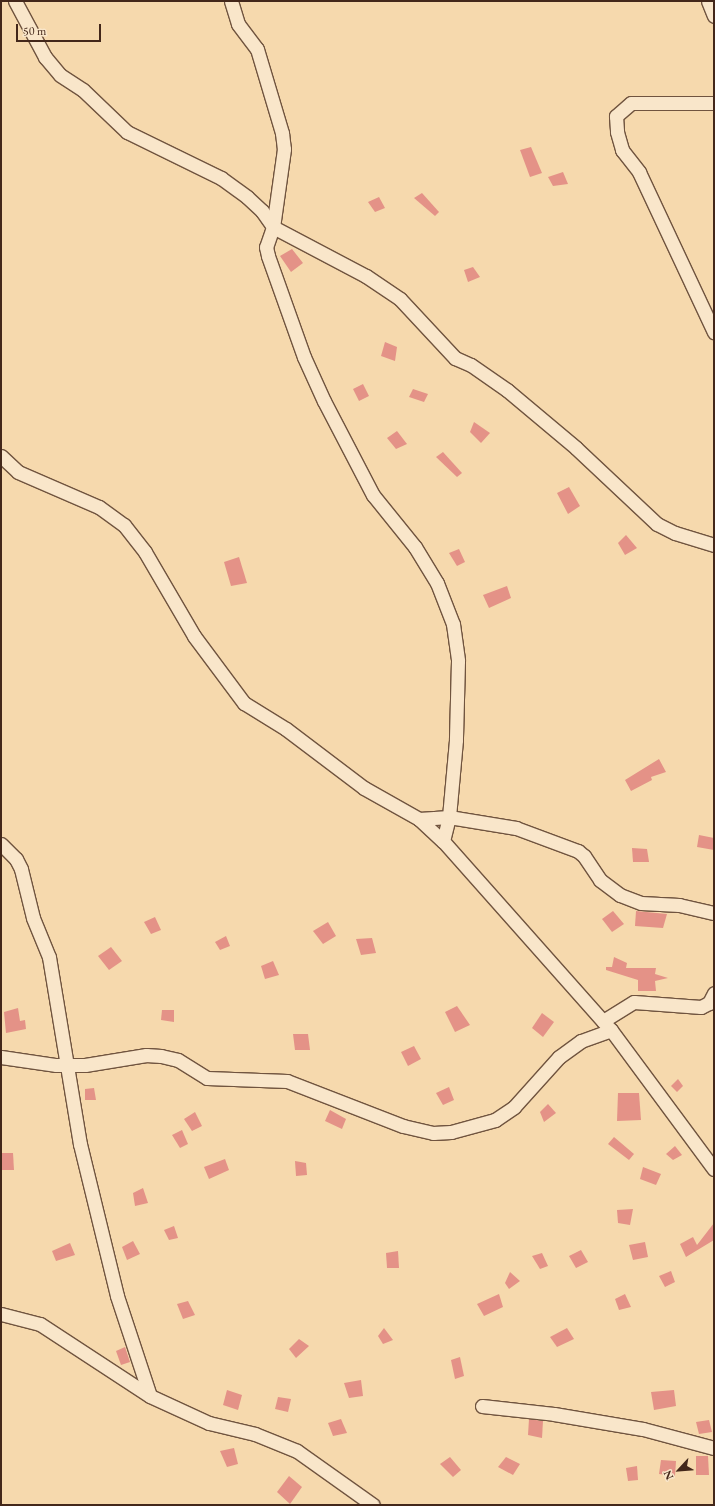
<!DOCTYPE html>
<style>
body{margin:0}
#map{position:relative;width:715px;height:1506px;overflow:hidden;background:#f6d9ad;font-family:"EB Garamond",serif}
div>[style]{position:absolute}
.building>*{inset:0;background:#e49287}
.roads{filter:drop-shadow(1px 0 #70543f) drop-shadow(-1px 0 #70543f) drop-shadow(0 1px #70543f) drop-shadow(0 -1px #70543f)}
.minor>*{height:13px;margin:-6.5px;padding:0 6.5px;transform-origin:6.5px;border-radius:6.5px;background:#f9e6ca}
span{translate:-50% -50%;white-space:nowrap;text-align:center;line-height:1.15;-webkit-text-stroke:4px #f9e6ca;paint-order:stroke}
.frame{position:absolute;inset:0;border:2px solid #43271a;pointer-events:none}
.north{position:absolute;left:659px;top:1450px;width:40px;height:40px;-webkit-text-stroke:3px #f9e6ca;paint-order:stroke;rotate:244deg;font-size:11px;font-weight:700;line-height:16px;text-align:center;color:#43271a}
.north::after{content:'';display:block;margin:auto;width:14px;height:18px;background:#43271a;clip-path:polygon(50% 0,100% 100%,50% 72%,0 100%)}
.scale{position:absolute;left:16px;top:24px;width:85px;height:18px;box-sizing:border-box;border:2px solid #43271a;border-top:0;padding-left:5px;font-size:12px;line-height:14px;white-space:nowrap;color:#43271a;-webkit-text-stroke:3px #f9e6ca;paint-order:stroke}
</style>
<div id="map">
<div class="building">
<i style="clip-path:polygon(531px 147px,542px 173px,530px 177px,520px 150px)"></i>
<i style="clip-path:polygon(563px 172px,568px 184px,553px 186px,548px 177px)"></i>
<i style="clip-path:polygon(422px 193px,439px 212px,435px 216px,414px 198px)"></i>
<i style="clip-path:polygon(379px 197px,385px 208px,375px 212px,368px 202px)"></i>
<i style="clip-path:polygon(292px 249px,303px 263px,291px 272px,280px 256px)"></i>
<i style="clip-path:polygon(473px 267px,480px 277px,468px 282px,464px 270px)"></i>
<i style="clip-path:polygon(385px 342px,397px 347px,395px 361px,381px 356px)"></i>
<i style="clip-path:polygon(363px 384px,369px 396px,359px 401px,353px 389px)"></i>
<i style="clip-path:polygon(413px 389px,428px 394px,424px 402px,409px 397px)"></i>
<i style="clip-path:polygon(474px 422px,490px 433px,481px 443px,470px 432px)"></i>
<i style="clip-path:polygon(397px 431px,407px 444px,396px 449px,387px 438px)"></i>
<i style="clip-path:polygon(443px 452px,462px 473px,457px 477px,436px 457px)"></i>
<i style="clip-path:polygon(569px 487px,580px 506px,568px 514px,557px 493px)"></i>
<i style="clip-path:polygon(626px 535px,637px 548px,625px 555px,618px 543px)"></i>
<i style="clip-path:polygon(459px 549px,465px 562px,457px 566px,449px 553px)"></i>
<i style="clip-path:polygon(239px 557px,247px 583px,231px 586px,224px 562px)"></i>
<i style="clip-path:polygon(507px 586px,511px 598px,489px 608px,483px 595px)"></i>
<i style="clip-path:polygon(659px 759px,666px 772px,651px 777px,652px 780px,631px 791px,625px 780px)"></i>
<i style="clip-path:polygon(699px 835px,714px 838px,714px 850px,697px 847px)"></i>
<i style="clip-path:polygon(632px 848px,647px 849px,649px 862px,633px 862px)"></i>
<i style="clip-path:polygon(613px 911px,624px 924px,612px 932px,602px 919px)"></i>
<i style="clip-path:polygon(636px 911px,667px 914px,663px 928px,635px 926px)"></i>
<i style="clip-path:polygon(155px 917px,161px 930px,151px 934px,144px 922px)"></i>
<i style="clip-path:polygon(328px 922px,336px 936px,323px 944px,313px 931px)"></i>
<i style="clip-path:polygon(226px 936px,230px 946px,220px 950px,215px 942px)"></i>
<i style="clip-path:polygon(372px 938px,376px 953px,361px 955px,356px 939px)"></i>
<i style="clip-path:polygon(111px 947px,122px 961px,109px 970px,98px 956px)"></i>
<i style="clip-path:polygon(614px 957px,627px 963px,626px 968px,656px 968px,655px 974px,668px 978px,655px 981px,656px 991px,638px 991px,638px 980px,606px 970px,606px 967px,612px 967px)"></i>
<i style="clip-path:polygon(273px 961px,279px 975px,265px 979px,261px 966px)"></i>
<i style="clip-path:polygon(457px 1006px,470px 1025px,455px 1032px,445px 1012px)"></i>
<i style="clip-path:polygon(18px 1008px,20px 1021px,25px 1020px,26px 1029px,6px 1033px,4px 1012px)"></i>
<i style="clip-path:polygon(162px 1010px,174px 1010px,174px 1022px,161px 1020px)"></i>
<i style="clip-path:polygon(542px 1013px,554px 1022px,543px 1037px,532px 1028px)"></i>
<i style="clip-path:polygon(293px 1034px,308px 1034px,310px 1050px,295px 1050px)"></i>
<i style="clip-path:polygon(414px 1046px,421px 1059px,408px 1066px,401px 1052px)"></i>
<i style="clip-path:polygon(678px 1079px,683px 1086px,677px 1092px,671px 1086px)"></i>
<i style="clip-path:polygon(449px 1087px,454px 1100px,443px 1105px,436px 1093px)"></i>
<i style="clip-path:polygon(94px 1088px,96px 1100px,85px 1100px,85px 1089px)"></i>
<i style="clip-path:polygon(618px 1093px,639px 1093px,641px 1120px,617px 1121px)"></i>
<i style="clip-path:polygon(548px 1104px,556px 1113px,544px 1122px,540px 1112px)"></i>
<i style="clip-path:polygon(330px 1110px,346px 1119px,342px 1129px,325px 1121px)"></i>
<i style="clip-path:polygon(195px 1112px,202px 1126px,192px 1131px,184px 1119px)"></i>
<i style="clip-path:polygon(182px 1130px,188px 1144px,180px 1148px,172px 1135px)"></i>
<i style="clip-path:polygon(614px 1137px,634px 1154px,629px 1160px,608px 1144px)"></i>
<i style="clip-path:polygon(675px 1146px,682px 1155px,673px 1160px,666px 1154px)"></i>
<i style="clip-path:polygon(1px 1153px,13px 1153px,14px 1170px,1px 1170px)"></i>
<i style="clip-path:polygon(225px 1159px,229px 1170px,209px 1179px,204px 1167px)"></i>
<i style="clip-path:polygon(295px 1161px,306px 1163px,307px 1175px,296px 1176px)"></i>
<i style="clip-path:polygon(643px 1167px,661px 1174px,656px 1185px,640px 1179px)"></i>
<i style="clip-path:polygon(143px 1188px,148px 1203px,135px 1206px,133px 1193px)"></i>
<i style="clip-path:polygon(633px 1209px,630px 1225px,618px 1223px,617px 1210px)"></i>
<i style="clip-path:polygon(714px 1223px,714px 1240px,686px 1257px,680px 1244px,693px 1237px,697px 1245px)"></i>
<i style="clip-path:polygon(174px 1226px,178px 1238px,169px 1240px,164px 1230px)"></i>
<i style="clip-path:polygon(133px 1241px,140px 1254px,127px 1260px,122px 1247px)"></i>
<i style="clip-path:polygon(645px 1242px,648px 1257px,633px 1260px,629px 1245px)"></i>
<i style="clip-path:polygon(70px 1243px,75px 1255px,56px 1261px,52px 1251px)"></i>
<i style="clip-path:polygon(581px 1250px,588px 1262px,576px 1268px,569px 1256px)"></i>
<i style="clip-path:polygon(398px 1251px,399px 1268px,387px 1268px,386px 1253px)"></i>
<i style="clip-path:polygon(542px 1253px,548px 1266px,540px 1269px,532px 1256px)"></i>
<i style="clip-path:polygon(671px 1271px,675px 1282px,665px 1287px,659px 1276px)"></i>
<i style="clip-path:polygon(510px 1272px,520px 1281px,509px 1289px,505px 1283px)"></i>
<i style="clip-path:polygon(499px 1294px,503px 1307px,484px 1316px,477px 1304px)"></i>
<i style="clip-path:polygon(625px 1294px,631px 1307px,619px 1310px,615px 1299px)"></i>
<i style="clip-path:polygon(188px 1301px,195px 1315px,183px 1319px,177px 1304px)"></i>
<i style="clip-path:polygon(384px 1328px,393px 1340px,383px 1344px,378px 1336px)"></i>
<i style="clip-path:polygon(567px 1328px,574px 1339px,557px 1347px,550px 1337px)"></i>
<i style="clip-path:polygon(299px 1339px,309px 1346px,296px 1358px,289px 1349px)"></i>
<i style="clip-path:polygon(125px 1347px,130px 1362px,121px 1365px,116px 1351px)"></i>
<i style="clip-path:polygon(460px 1357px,464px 1376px,455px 1379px,451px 1360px)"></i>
<i style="clip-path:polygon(361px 1380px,363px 1396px,349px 1398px,344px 1383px)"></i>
<i style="clip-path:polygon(227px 1390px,242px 1395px,238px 1410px,223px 1405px)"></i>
<i style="clip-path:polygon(674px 1390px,676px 1406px,654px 1410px,651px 1392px)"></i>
<i style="clip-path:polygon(278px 1397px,291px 1399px,288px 1412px,275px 1409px)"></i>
<i style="clip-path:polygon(341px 1419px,347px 1433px,333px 1436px,328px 1423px)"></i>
<i style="clip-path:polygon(529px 1419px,543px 1421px,542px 1438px,528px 1435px)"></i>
<i style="clip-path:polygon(709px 1420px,712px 1432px,699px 1434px,696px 1422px)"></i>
<i style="clip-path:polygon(234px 1448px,238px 1464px,227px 1467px,220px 1451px)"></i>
<i style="clip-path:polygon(696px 1456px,708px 1456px,709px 1475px,696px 1475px)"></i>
<i style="clip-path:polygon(450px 1457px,461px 1470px,453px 1477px,440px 1464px)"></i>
<i style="clip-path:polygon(506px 1457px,520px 1464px,513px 1475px,498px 1467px)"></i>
<i style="clip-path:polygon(661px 1460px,676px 1461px,675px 1476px,659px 1474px)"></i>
<i style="clip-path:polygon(637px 1466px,638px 1480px,628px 1481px,626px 1468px)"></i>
<i style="clip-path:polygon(289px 1476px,302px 1487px,290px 1504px,277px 1492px)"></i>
</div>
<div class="roads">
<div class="minor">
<i style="left:15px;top:1px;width:64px;rotate:61.8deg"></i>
<i style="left:45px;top:57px;width:23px;rotate:50deg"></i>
<i style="left:60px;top:75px;width:27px;rotate:33deg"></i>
<i style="left:83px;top:90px;width:61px;rotate:43.7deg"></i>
<i style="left:127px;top:132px;width:105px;rotate:26.1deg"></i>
<i style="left:221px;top:178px;width:32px;rotate:36deg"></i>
<i style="left:247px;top:197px;width:21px;rotate:43deg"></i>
<i style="left:262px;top:211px;width:19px;rotate:55deg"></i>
<i style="left:273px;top:227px;width:105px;rotate:27.8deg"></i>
<i style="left:366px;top:276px;width:41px;rotate:34.1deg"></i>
<i style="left:400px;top:299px;width:81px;rotate:47deg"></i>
<i style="left:455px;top:358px;width:17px;rotate:24deg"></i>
<i style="left:471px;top:365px;width:44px;rotate:34.8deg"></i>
<i style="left:507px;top:390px;width:90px;rotate:40deg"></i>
<i style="left:576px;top:448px;width:111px;rotate:43.2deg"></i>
<i style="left:657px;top:524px;width:20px;rotate:27deg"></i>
<i style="left:675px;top:533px;width:41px;rotate:17.1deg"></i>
<i style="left:231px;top:1px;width:24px;rotate:73deg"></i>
<i style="left:238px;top:24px;width:31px;rotate:53deg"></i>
<i style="left:257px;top:49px;width:88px;rotate:73.4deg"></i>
<i style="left:282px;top:133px;width:16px;rotate:83deg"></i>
<i style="left:284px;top:149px;width:79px;rotate:98deg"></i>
<i style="left:273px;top:227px;width:21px;rotate:109deg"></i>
<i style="left:266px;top:247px;width:9px;rotate:77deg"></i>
<i style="left:268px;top:256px;width:107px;rotate:70.4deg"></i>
<i style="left:304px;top:357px;width:48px;rotate:65.6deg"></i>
<i style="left:324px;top:401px;width:106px;rotate:62.5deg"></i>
<i style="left:373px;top:495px;width:67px;rotate:51.1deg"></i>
<i style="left:415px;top:547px;width:42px;rotate:58.6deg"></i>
<i style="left:437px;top:583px;width:44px;rotate:68.7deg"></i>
<i style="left:453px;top:624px;width:37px;rotate:82deg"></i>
<i style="left:458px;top:661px;width:79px;rotate:91.5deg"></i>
<i style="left:456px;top:740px;width:77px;rotate:95.2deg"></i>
<i style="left:449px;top:817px;width:25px;rotate:104deg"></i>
<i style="left:708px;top:1px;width:16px;rotate:68deg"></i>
<i style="left:714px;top:103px;width:83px;rotate:180deg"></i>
<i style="left:631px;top:103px;width:20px;rotate:139deg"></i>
<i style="left:616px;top:116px;width:16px;rotate:86deg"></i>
<i style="left:617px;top:132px;width:19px;rotate:74deg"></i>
<i style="left:622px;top:150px;width:28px;rotate:52deg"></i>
<i style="left:639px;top:172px;width:177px;rotate:64.9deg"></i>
<i style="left:1px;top:456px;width:23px;rotate:43deg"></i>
<i style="left:18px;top:472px;width:88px;rotate:23.4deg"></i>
<i style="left:99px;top:507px;width:31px;rotate:36deg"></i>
<i style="left:124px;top:525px;width:34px;rotate:52deg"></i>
<i style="left:145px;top:552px;width:97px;rotate:59.7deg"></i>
<i style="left:194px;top:636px;width:84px;rotate:53.3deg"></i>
<i style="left:244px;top:703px;width:49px;rotate:31.8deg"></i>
<i style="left:286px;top:729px;width:98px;rotate:37.1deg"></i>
<i style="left:364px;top:788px;width:63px;rotate:29.4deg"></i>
<i style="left:419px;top:819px;width:33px;rotate:43deg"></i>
<i style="left:443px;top:841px;width:253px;rotate:48.4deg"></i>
<i style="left:611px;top:1030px;width:173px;rotate:53.5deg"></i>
<i style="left:419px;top:819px;width:30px;rotate:-4deg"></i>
<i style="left:449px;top:817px;width:68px;rotate:9.3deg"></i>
<i style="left:516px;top:828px;width:66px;rotate:20.4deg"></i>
<i style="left:578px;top:851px;width:8px;rotate:40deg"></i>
<i style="left:584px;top:856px;width:29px;rotate:56deg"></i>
<i style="left:600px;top:880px;width:25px;rotate:37deg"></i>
<i style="left:620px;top:895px;width:22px;rotate:21deg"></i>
<i style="left:641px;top:903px;width:38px;rotate:3deg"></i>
<i style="left:679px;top:905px;width:36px;rotate:13deg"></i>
<i style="left:1px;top:844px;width:21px;rotate:45deg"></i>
<i style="left:16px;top:859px;width:11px;rotate:63deg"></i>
<i style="left:21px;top:869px;width:50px;rotate:76.2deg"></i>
<i style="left:33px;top:918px;width:42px;rotate:67.7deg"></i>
<i style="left:49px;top:957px;width:190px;rotate:80.6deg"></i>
<i style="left:80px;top:1144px;width:156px;rotate:76.3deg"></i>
<i style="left:117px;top:1296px;width:105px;rotate:71.7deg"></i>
<i style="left:603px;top:1021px;width:36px;rotate:-32deg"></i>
<i style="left:634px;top:1002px;width:67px;rotate:4.3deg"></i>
<i style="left:701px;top:1007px;width:9px;rotate:-27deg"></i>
<i style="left:709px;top:1003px;width:11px;rotate:-63deg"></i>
<i style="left:1px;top:1057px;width:56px;rotate:8.3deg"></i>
<i style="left:56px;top:1065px;width:29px"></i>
<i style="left:85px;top:1065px;width:62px;rotate:-9.3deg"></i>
<i style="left:146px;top:1055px;width:15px;rotate:4deg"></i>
<i style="left:161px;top:1056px;width:17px;rotate:13deg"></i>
<i style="left:178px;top:1060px;width:34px;rotate:32deg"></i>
<i style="left:207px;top:1078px;width:80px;rotate:2.1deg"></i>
<i style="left:287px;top:1081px;width:124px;rotate:21.2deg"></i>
<i style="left:403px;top:1126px;width:31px;rotate:13deg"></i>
<i style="left:433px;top:1133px;width:18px;rotate:-3deg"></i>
<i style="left:451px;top:1132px;width:46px;rotate:-15.3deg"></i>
<i style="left:495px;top:1120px;width:23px;rotate:-34deg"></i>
<i style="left:514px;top:1107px;width:67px;rotate:-48deg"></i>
<i style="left:559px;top:1057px;width:27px;rotate:-36deg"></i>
<i style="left:581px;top:1041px;width:32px;rotate:-20deg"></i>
<i style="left:1px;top:1314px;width:40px;rotate:14.4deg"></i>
<i style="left:40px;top:1324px;width:131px;rotate:33.2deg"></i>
<i style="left:150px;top:1396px;width:65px;rotate:24.6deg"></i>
<i style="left:209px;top:1423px;width:47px;rotate:13.4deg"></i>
<i style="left:255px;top:1434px;width:45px;rotate:22deg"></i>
<i style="left:297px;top:1451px;width:93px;rotate:35.4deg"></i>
<i style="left:482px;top:1406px;width:72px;rotate:6.3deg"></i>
<i style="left:554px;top:1414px;width:90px;rotate:9.6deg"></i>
<i style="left:643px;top:1429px;width:73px;rotate:15deg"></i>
</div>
</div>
<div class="frame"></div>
<div class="north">N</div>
<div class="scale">50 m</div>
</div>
